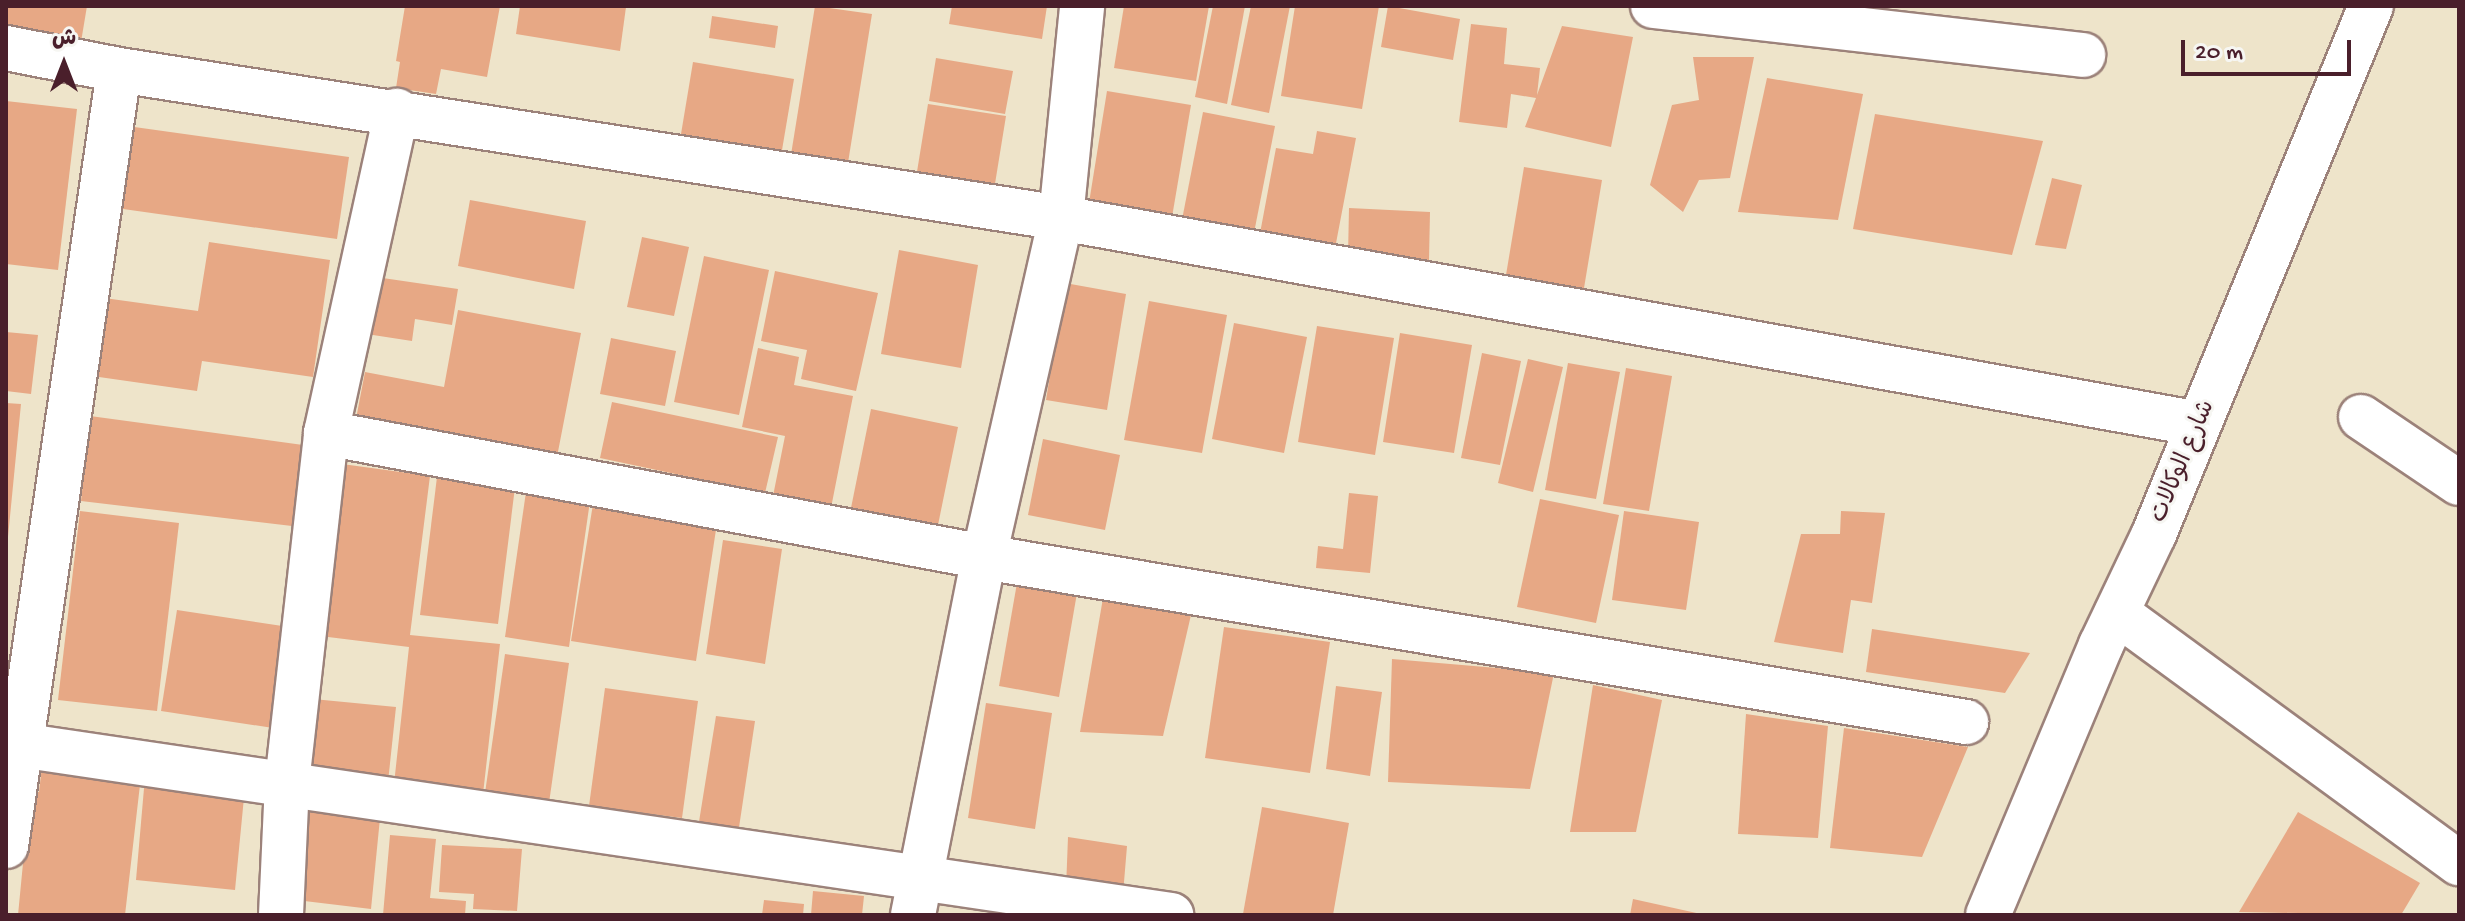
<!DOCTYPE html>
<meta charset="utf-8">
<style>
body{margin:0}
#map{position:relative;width:2465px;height:921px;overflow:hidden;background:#eee4ca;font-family:"Gochi Hand","Playpen Sans Arabic",sans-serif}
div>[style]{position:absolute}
.building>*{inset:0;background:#e7a885}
.roads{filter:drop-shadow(2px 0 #9c827a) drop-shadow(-2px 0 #9c827a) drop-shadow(0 2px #9c827a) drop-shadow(0 -2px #9c827a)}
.minor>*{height:44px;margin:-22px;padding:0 22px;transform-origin:22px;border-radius:22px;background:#fff}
.tertiary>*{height:44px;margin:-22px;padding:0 22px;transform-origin:22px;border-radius:22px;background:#fff}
span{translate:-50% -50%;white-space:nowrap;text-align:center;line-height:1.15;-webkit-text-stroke:6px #f6f6f2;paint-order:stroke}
.street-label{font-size:24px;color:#4a1f2b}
.frame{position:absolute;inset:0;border:8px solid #4a1f2b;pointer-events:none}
.north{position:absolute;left:24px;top:24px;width:80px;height:80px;-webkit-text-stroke:6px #f6f6f2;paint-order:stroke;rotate:0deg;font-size:22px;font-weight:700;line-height:32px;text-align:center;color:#4a1f2b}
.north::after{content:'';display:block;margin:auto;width:28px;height:36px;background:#4a1f2b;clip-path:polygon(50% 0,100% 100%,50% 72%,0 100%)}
.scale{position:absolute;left:2181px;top:40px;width:170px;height:36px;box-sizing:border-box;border:4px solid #4a1f2b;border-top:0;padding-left:10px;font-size:24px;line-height:28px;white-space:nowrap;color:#4a1f2b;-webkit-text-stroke:6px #f6f6f2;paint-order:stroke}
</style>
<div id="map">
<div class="building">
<i style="clip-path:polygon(6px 6px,87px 6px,81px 42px,6px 31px)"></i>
<i style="clip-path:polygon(405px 6px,500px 6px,487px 77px,441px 69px,436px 94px,396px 88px,400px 62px,396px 61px)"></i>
<i style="clip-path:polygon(520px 6px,626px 7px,620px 51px,516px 34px)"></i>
<i style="clip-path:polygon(815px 6px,872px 14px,846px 175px,789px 167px)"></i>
<i style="clip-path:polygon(952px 6px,1047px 6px,1042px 39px,949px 24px)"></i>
<i style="clip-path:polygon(1124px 6px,1209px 6px,1196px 81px,1114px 68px)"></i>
<i style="clip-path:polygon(1213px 6px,1245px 6px,1227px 104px,1195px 97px)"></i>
<i style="clip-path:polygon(1251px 6px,1290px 6px,1269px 113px,1231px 105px)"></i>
<i style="clip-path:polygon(1295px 6px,1379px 6px,1362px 109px,1281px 96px)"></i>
<i style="clip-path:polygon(1388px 6px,1460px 19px,1453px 60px,1381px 47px)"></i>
<i style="clip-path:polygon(712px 16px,778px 26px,775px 48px,709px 38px)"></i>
<i style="clip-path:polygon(1471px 24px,1507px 28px,1504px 64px,1540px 68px,1537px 95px,1562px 26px,1633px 37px,1611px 147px,1525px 127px,1536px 98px,1511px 94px,1507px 128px,1459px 122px)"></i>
<i style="clip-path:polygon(1693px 57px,1754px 57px,1730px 178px,1699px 180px,1683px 212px,1650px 185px,1672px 105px,1699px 100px)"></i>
<i style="clip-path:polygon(936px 58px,1013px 71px,1005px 114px,929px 101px)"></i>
<i style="clip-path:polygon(693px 62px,794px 79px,781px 156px,680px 140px)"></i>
<i style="clip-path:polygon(1767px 78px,1863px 94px,1838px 220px,1738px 212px)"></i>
<i style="clip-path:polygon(1107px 91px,1191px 105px,1171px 223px,1088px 209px)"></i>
<i style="clip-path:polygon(6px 101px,77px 109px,58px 270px,6px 264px)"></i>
<i style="clip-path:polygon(928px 104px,1006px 116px,993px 196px,915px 184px)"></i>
<i style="clip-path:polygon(1203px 112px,1275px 126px,1252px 243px,1180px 230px)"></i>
<i style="clip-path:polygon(1875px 114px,2043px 141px,2012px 255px,1853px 229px)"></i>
<i style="clip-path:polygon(120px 125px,349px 157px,337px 239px,109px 207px)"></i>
<i style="clip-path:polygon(1317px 131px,1356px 138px,1333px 259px,1258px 244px,1276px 148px,1313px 154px)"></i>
<i style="clip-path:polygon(1524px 167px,1602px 180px,1582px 300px,1504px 287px)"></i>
<i style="clip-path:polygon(2052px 178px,2082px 185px,2066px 249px,2035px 245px)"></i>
<i style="clip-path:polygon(470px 200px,586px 221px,574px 289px,458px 266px)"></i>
<i style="clip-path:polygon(1349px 208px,1430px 212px,1429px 260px,1348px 256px)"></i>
<i style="clip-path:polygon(642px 237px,689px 247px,674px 316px,627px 307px)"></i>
<i style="clip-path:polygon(209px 242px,330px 260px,313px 377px,202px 361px,197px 391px,85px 375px,97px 297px,198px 311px)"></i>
<i style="clip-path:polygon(899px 250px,978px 265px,961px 368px,881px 354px)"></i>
<i style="clip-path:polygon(704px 256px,769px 270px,739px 415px,674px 402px)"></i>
<i style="clip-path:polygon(775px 271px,878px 293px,856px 391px,801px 379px,807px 350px,761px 341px)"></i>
<i style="clip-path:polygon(369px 276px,458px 289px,452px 325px,415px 319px,412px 341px,360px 333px)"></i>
<i style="clip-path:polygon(1065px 283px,1126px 294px,1107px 410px,1046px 400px)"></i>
<i style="clip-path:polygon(1149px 301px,1227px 315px,1202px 453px,1124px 440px)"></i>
<i style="clip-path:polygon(458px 310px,581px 333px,556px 462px,355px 424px,365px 372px,444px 387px)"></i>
<i style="clip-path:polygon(1234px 323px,1307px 337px,1284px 453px,1212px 439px)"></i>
<i style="clip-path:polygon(1317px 326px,1394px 338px,1375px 455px,1298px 442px)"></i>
<i style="clip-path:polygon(6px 332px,38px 335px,31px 394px,6px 391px)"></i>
<i style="clip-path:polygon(1400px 333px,1472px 345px,1454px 453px,1383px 442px)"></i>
<i style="clip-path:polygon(611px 338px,676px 351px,665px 406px,600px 394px)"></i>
<i style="clip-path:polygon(758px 348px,799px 357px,794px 385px,853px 396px,831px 508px,773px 496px,785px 436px,742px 427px)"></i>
<i style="clip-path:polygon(1482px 353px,1521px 361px,1500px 465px,1461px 458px)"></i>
<i style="clip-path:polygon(1528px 359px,1563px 367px,1533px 492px,1498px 483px)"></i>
<i style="clip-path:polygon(1568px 363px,1620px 372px,1596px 499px,1545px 490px)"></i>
<i style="clip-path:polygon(1626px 368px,1672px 376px,1649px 511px,1603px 504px)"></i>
<i style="clip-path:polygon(612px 402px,778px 437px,765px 493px,600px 458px)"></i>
<i style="clip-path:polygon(6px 403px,21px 404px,8px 537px,6px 537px)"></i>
<i style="clip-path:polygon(871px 409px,958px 427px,938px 525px,851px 508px)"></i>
<i style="clip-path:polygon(90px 416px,303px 445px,292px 526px,81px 501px)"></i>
<i style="clip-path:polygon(1043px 439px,1120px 455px,1105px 530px,1028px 515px)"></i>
<i style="clip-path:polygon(342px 464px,430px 476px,410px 635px,500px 644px,483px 794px,394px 784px,409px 647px,320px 636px)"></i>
<i style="clip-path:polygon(438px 469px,516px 479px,498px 624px,420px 615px)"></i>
<i style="clip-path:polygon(526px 492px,590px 501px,569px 647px,505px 637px)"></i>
<i style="clip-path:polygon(1349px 493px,1378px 496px,1370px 573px,1316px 568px,1318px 546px,1343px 549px)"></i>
<i style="clip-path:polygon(1540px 499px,1619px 515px,1596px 623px,1517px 607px)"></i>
<i style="clip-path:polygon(593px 504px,717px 523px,696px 661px,571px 641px)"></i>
<i style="clip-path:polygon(80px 511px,179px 523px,157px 711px,58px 700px)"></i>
<i style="clip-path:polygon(1624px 511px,1699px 522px,1686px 610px,1612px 600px)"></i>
<i style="clip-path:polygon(1841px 511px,1885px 513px,1872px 603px,1851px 600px,1843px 653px,1774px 642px,1801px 534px,1840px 534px)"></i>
<i style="clip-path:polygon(723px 540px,782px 549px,765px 664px,706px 654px)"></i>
<i style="clip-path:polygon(1017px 583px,1077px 593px,1059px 697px,999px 686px)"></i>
<i style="clip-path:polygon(1103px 598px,1191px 615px,1163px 736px,1080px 732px)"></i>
<i style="clip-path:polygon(177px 610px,289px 627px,273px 728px,161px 711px)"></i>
<i style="clip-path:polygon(1224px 627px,1330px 642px,1310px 773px,1205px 758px)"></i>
<i style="clip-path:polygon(1872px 629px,2030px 653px,2005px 693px,1866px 672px)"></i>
<i style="clip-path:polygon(505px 654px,569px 663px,548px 810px,484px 800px)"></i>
<i style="clip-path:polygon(1392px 659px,1554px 673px,1530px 789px,1388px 782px)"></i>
<i style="clip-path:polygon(1593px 685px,1662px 700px,1636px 832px,1570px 832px)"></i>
<i style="clip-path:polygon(1336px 686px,1382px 692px,1370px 776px,1326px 769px)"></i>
<i style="clip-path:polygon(605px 688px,698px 701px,682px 818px,589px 806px)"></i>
<i style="clip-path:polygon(313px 699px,396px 707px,388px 782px,305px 773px)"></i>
<i style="clip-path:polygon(986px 703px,1052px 713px,1035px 829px,968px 818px)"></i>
<i style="clip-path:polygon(1746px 714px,1828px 726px,1818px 838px,1738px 834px)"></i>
<i style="clip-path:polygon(716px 716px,755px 721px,738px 834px,698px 828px)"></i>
<i style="clip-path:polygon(1844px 728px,1968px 747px,1922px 857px,1830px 848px)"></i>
<i style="clip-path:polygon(42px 766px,141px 776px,125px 915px,18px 915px,30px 791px,39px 792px)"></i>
<i style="clip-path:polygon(145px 777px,245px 787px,235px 890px,136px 880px)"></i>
<i style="clip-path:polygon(307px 800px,381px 808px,371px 909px,296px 900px)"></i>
<i style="clip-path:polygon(1262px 807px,1349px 823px,1333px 915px,1243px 914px)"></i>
<i style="clip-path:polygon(2298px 812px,2420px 883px,2401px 915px,2239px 912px)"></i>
<i style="clip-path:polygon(390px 835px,436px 839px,430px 898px,466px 901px,465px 915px,383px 915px)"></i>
<i style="clip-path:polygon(1068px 837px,1127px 846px,1123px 894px,1066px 889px)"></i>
<i style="clip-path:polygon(442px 845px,522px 849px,517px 911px,473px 909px,474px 894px,439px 892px)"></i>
<i style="clip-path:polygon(813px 891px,864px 896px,862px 915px,811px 915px)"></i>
<i style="clip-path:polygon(1633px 899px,1701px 914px,1701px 915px,1630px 915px)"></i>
<i style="clip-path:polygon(764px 900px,804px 904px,803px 915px,762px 915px)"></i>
</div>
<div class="roads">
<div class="minor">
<i style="left:1653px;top:6px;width:433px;rotate:6.5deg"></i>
<i style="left:6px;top:48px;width:115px;rotate:11deg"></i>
<i style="left:119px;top:70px;width:954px;rotate:8.93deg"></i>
<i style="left:1061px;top:218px;width:1156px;rotate:10.26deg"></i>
<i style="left:2361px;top:417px;width:118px;rotate:34deg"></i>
<i style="left:326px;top:433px;width:670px;rotate:10.67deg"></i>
<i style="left:984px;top:557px;width:996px;rotate:9.54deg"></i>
<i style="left:2117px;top:613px;width:424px;rotate:36.2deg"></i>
<i style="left:6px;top:743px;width:1178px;rotate:8.4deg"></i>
<i style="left:6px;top:846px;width:784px;rotate:-81.71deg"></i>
<i style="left:281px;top:915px;width:132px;rotate:-87.4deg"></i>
<i style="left:287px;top:783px;width:352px;rotate:-83.6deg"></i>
<i style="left:326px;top:433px;width:330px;rotate:-77.6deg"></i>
<i style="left:913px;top:915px;width:365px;rotate:-78.8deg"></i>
<i style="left:984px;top:557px;width:348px;rotate:-77.2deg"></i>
<i style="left:1061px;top:218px;width:213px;rotate:-84.3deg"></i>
</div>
<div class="tertiary">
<i style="left:1988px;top:915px;width:293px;rotate:-67.3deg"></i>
<i style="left:2101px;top:645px;width:123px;rotate:-64.5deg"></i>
<i style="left:2154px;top:534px;width:571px;rotate:-67.66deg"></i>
</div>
</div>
<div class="street-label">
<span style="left:2184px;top:462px;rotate:-67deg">شارع الوكالات</span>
</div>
<div class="frame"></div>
<div class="north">ش</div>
<div class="scale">20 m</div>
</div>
